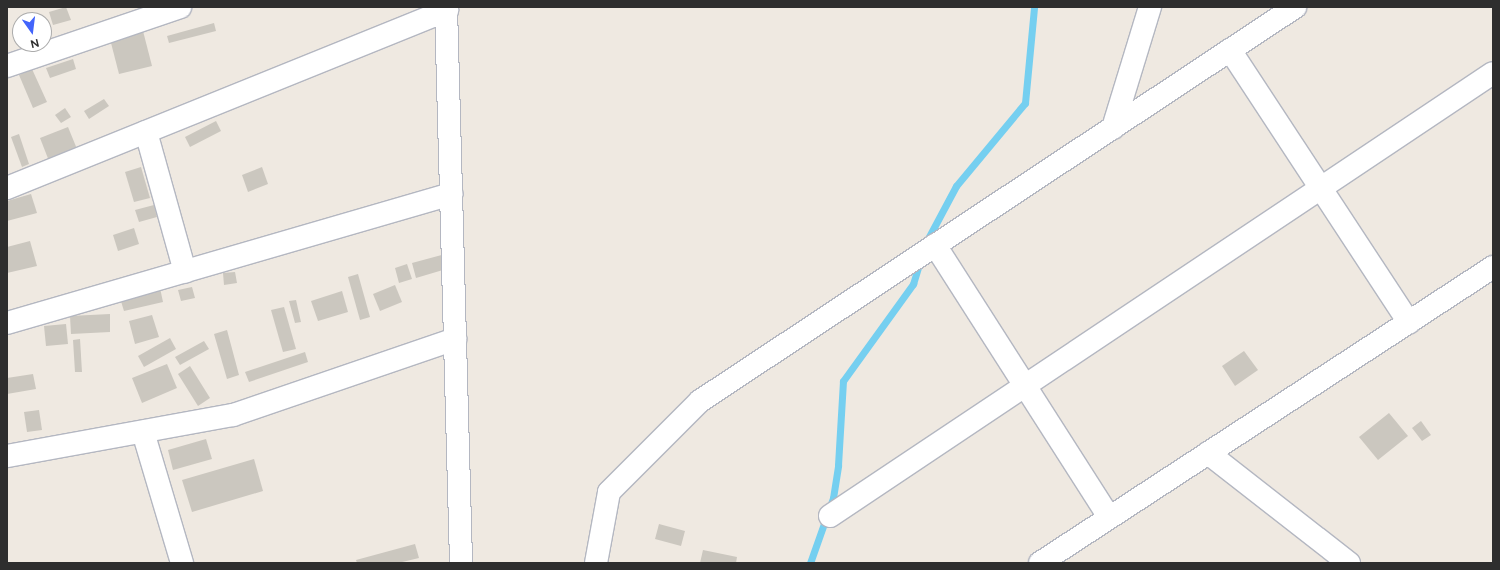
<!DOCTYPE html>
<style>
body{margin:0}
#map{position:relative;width:1500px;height:570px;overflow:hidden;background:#efe9e1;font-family:Figtree,sans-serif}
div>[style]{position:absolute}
.stream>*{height:7px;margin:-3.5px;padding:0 3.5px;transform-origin:3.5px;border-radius:3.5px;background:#75cff0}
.building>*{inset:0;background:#cbc7bf}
.roads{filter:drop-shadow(1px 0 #b4b7c1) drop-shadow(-1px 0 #b4b7c1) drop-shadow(0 1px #b4b7c1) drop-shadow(0 -1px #b4b7c1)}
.minor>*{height:22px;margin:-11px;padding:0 11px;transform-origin:11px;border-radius:11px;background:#fff}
span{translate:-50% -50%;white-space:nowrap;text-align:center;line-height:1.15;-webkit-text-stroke:4px #fff;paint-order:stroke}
.frame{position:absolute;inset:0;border:8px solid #2e2e2e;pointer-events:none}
.north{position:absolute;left:12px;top:12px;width:40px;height:40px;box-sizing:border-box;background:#fff;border:1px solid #ababab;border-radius:50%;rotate:166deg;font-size:11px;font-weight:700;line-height:16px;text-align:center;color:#2e2e2e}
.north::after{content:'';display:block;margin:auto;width:14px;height:18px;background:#4264fb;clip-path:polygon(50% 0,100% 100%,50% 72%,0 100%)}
</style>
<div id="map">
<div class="stream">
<i style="left:924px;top:246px;width:68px;rotate:-61.9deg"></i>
<i style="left:956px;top:186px;width:108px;rotate:-50.3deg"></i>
<i style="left:1025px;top:103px;width:96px;rotate:-84.6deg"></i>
<i style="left:810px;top:563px;width:69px;rotate:-70.5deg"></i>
<i style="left:833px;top:498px;width:33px;rotate:-81deg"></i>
<i style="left:838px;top:465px;width:84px;rotate:-86.6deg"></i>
<i style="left:843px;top:381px;width:120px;rotate:-54.2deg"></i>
<i style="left:913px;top:284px;width:24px;rotate:-73deg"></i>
</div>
<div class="building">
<i style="clip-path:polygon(66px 7px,71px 20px,53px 25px,49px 12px)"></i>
<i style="clip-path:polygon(214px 23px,216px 31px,169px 43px,167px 36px)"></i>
<i style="clip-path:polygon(143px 31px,152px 66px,119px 74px,110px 39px)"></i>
<i style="clip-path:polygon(73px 59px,76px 69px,50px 78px,46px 68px)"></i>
<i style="clip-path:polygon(32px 69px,47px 102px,33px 108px,19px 75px)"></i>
<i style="clip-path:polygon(104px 99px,109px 106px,89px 119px,84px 111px)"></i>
<i style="clip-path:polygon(65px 108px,71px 117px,61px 123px,55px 115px)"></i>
<i style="clip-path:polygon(216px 121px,221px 131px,190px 147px,185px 137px)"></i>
<i style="clip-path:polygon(68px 127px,77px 149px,49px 161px,40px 138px)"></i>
<i style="clip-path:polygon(19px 134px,29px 164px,22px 167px,11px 137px)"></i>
<i style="clip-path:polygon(141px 167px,150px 198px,134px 202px,125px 172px)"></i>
<i style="clip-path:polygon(262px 167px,268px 184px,248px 192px,242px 175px)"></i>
<i style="clip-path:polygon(31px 194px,37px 213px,7px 221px,7px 201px)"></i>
<i style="clip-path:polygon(154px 205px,157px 217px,139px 222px,135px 210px)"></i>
<i style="clip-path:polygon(134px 228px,139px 244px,118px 251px,113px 235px)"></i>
<i style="clip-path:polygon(30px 241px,37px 266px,7px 273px,7px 247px)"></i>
<i style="clip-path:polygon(449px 253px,453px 267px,416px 278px,412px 263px)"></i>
<i style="clip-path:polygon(407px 264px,412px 279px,399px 283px,395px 268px)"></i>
<i style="clip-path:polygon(235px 272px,237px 283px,224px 285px,223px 273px)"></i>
<i style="clip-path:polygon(358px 274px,370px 317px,360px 320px,348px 277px)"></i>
<i style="clip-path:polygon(395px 285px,402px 302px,380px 311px,373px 294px)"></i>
<i style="clip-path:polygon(192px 287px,195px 298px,181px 301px,178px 290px)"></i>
<i style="clip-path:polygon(160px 288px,163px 302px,124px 311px,120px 298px)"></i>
<i style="clip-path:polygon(342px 291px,348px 312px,318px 321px,311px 301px)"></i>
<i style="clip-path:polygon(296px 300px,301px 322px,295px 323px,289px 301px)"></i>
<i style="clip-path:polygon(284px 307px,296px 349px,283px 352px,271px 310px)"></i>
<i style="clip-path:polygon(110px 314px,110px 332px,71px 334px,70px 316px)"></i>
<i style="clip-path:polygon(152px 315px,159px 337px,135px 344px,129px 321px)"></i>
<i style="clip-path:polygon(66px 324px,68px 344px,46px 346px,44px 326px)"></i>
<i style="clip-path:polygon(227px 330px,239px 375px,227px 379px,214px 334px)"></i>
<i style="clip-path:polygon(170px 338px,176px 349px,144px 367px,138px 356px)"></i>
<i style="clip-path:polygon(80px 339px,82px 372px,75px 372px,73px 340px)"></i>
<i style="clip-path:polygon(204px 341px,209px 349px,180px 365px,175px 357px)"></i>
<i style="clip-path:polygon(1244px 351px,1258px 370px,1235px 386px,1222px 366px)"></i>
<i style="clip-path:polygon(305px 352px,308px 362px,249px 382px,245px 372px)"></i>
<i style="clip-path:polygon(167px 364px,177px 388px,142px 403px,132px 378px)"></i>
<i style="clip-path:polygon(190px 366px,210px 398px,198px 406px,178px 374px)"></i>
<i style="clip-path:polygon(33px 374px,36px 389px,7px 394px,7px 378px)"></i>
<i style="clip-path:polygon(39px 410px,42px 430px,27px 432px,24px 412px)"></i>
<i style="clip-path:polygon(1389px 413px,1408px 436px,1378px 460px,1359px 437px)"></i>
<i style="clip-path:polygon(1421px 421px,1431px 435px,1422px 441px,1412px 428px)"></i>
<i style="clip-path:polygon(206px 439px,212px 459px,173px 470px,168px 450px)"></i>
<i style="clip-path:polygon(254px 459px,263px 491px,192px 512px,182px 480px)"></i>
<i style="clip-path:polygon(659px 524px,685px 531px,681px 546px,655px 539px)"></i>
<i style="clip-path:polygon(415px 544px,419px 558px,398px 563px,357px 563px,356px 560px)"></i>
<i style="clip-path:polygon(703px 550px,737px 557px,736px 563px,700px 563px)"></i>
</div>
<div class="roads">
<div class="minor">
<i style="left:446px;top:7px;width:556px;rotate:88.45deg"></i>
<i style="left:1230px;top:50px;width:326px;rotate:56.7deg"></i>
<i style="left:7px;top:66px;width:183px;rotate:-18.8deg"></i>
<i style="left:1113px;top:128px;width:127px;rotate:-73deg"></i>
<i style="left:146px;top:132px;width:145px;rotate:74.4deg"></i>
<i style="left:7px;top:188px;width:475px;rotate:-22deg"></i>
<i style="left:935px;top:245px;width:323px;rotate:57.4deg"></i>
<i style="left:7px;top:323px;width:463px;rotate:-16.2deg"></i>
<i style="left:143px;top:432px;width:137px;rotate:73.4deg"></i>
<i style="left:1208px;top:453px;width:179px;rotate:38deg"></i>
<i style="left:7px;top:456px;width:230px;rotate:-10.3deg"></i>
<i style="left:233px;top:415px;width:235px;rotate:-18.9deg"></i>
<i style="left:830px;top:516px;width:797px;rotate:-33.75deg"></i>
<i style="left:596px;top:563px;width:72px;rotate:-79.6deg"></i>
<i style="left:609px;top:492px;width:129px;rotate:-45deg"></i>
<i style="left:700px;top:401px;width:714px;rotate:-33.51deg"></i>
<i style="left:1040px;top:563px;width:541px;rotate:-33.16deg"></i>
</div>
</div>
<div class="frame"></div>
<div class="north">N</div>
</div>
